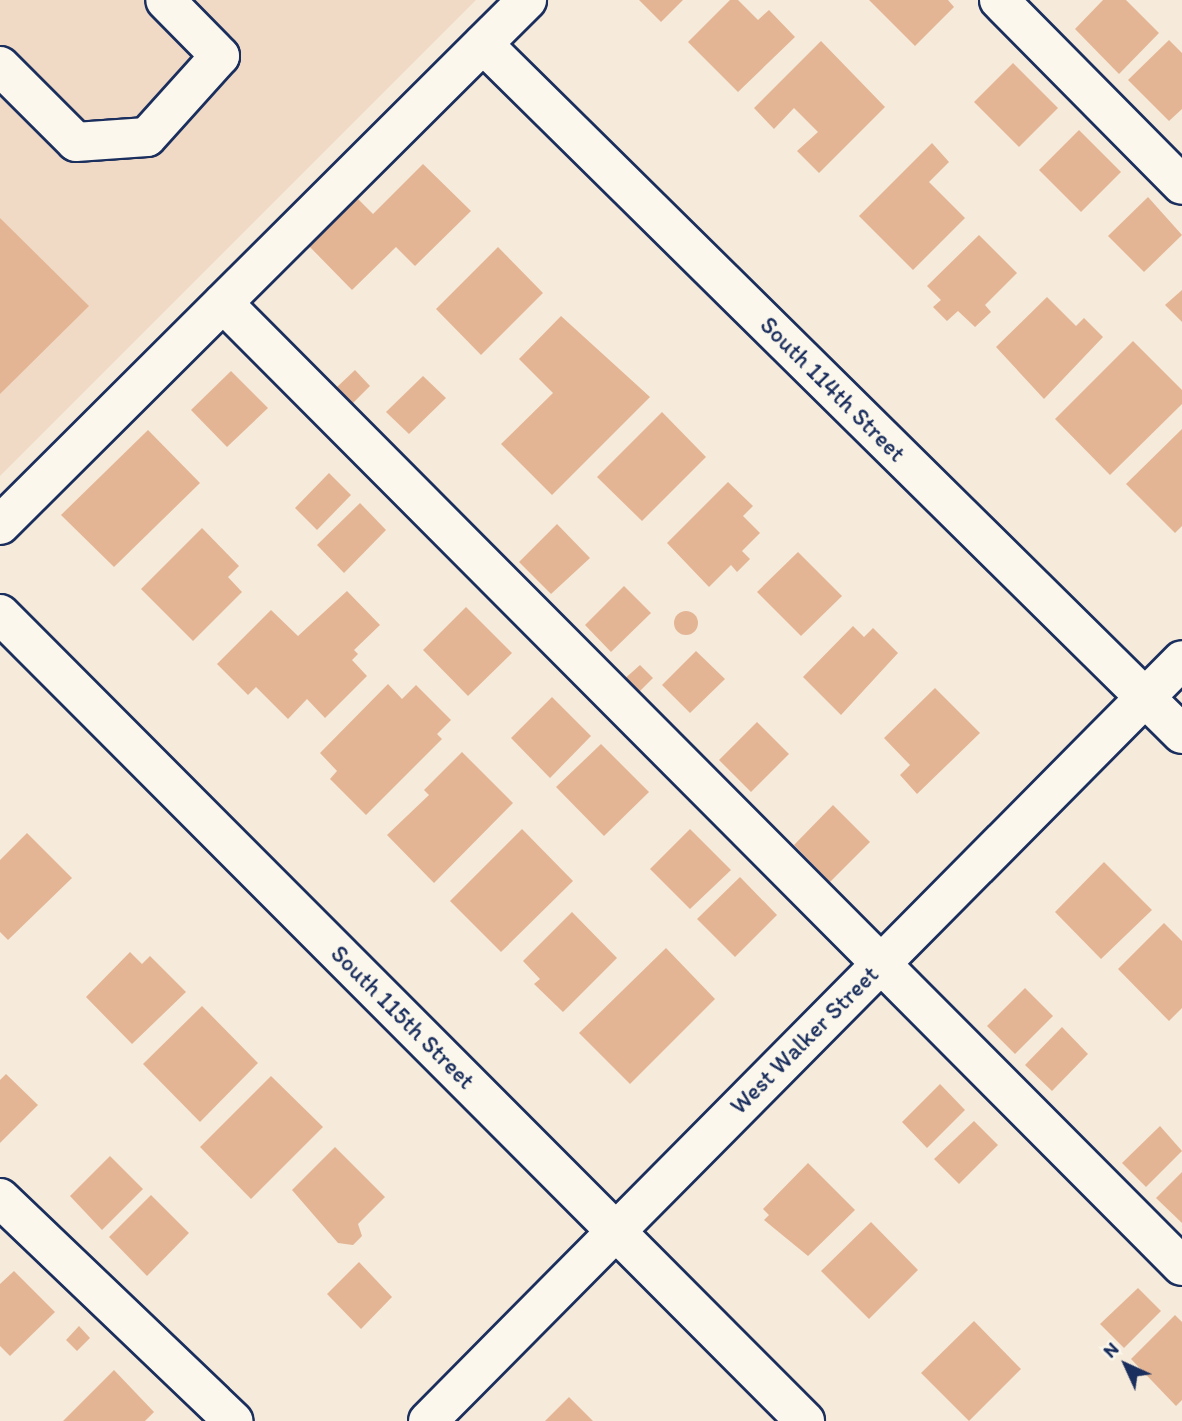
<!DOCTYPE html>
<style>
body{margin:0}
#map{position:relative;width:1182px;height:1421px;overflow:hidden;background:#f6eada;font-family:Itim,sans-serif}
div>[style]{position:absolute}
.built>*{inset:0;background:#f0dac5}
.building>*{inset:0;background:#e3b594}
.round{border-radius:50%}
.roads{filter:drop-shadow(2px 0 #1b2f5e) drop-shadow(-2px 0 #1b2f5e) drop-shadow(0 2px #1b2f5e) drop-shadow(0 -2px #1b2f5e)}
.minor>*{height:38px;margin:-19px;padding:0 19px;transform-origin:19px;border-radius:19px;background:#fbf7ec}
span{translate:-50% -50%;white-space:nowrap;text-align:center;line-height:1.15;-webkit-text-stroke:6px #fbf7ec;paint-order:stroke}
.street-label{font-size:24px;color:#1b2f5e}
.north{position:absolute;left:1091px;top:1330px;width:70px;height:70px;-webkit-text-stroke:5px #fbf7ec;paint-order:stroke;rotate:315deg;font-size:19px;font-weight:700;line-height:28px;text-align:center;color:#1b2f5e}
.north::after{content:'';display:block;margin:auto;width:24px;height:32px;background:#1b2f5e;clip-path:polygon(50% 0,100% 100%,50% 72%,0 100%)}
</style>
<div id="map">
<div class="built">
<i style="clip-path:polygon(0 0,476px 0,0 476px)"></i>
</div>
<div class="building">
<i style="clip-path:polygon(639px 0,683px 0,661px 22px)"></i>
<i style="clip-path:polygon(730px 0,738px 0,758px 20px,769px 10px,795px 37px,738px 92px,688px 42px)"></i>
<i style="clip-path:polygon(869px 0,948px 0,954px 7px,915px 46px)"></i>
<i style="clip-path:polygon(1103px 0,1126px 0,1159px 33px,1119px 74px,1075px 29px)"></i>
<i style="clip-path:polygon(1169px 40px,1182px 53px,1182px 109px,1169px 121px,1128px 80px)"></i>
<i style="clip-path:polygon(821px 41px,885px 107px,819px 173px,797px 151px,818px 132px,794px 108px,774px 129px,754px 108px)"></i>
<i style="clip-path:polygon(1013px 63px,1058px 108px,1019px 147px,974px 102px)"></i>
<i style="clip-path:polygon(1079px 130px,1121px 172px,1081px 212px,1039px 170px)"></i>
<i style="clip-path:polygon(932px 143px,949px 162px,929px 182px,965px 218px,913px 270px,859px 216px)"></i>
<i style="clip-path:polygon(423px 164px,471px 211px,415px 266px,396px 247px,352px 290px,308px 245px,356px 197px,373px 214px)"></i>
<i style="clip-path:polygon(1148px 197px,1182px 235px,1144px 272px,1108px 236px)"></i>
<i style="clip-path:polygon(0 218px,89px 306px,0 394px)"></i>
<i style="clip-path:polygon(979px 235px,1017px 273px,985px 305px,991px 312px,975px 327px,958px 311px,947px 321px,933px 307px,941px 300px,927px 286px)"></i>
<i style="clip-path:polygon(498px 247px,543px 293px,481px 355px,436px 309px)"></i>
<i style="clip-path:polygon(1182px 290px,1182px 322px,1165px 305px)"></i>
<i style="clip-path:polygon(1047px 297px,1076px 326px,1084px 318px,1103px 337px,1044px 399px,996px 347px)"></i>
<i style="clip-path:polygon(561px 316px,650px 397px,552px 495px,501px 444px,553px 393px,519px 359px)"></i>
<i style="clip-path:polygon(1133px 341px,1182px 390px,1182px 404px,1110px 475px,1055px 419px)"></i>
<i style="clip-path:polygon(355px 370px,370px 386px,352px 404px,336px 388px)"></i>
<i style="clip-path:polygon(231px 371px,268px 408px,227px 447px,191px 410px)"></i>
<i style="clip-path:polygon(423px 376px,446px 398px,409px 434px,386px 412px)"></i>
<i style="clip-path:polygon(662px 412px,706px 457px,642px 521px,597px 477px)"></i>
<i style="clip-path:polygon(1182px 429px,1182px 526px,1175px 533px,1126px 484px)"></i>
<i style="clip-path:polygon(148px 430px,200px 483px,114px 567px,61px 515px)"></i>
<i style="clip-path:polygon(329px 473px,351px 495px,317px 530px,295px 508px)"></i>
<i style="clip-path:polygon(728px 482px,753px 506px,743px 516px,760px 533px,742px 551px,750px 559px,737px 572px,731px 565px,709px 587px,667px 543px)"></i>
<i style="clip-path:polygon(360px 503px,386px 530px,344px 573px,317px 545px)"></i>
<i style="clip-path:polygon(557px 524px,590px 558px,551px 594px,519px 562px)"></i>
<i style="clip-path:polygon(202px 528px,239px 566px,228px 577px,242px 592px,193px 641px,141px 589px)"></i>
<i style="clip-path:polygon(798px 552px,842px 596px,801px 636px,757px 592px)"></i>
<i style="clip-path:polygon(624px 586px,651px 613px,611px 652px,585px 625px)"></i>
<i style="clip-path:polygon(347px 591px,380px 625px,354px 650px,358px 654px,352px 660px,367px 676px,325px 718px,307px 699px,288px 719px,256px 687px,248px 695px,217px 664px,271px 610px,298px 636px)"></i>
<i style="clip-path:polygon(466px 607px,512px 653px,468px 696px,423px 650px)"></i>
<i class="round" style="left:674px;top:611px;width:24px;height:24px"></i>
<i style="clip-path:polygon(853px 626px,864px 637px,873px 628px,898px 653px,841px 715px,803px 677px)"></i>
<i style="clip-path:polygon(696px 651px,725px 679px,690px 713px,662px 685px)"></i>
<i style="clip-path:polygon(640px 665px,653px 678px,635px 696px,621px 682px)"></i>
<i style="clip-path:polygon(388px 684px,402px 699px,416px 685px,451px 720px,437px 734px,442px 739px,366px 815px,330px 779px,337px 771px,320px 753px)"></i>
<i style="clip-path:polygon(935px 688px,980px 733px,917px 794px,900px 775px,910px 765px,884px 738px)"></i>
<i style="clip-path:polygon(552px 697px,591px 736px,550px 778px,511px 738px)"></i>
<i style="clip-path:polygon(757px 722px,789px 754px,751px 792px,719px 760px)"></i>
<i style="clip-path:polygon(601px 744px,649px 792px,604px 836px,556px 787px)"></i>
<i style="clip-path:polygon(462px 752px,513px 803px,434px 883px,387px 835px,429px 795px,424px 790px)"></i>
<i style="clip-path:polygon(833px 805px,870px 842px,830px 882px,794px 845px)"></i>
<i style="clip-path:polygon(522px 829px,573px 881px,501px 952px,450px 901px)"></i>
<i style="clip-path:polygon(690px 829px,731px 870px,690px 909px,650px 869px)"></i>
<i style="clip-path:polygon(27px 833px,72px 878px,8px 940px,0 932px,0 860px)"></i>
<i style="clip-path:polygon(1104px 862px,1152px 910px,1101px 959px,1055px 912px)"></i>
<i style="clip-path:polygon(740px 877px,777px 915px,735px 957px,697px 919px)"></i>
<i style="clip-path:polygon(572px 912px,617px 958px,563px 1012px,534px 984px,540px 979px,523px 961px)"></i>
<i style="clip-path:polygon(1164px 923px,1182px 941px,1182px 1008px,1169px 1021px,1118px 969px)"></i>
<i style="clip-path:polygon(666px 948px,715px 999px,630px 1084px,579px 1033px)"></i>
<i style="clip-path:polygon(130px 952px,142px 964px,150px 956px,186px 992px,132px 1044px,86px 997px)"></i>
<i style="clip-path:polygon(1025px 988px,1053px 1016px,1015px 1054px,987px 1026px)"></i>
<i style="clip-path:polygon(202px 1006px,258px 1063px,200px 1122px,143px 1064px)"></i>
<i style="clip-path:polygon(1062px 1027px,1088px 1054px,1052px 1091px,1025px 1065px)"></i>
<i style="clip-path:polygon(6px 1074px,38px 1105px,0 1143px,0 1080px)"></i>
<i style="clip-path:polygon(271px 1076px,323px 1127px,251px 1199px,200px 1147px)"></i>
<i style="clip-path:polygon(940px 1084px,965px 1110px,927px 1148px,902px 1122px)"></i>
<i style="clip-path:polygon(974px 1121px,998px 1145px,959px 1184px,934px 1159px)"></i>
<i style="clip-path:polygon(1160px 1126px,1182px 1151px,1146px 1187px,1122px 1163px)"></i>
<i style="clip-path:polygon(335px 1147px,385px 1197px,358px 1224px,362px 1236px,353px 1245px,338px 1243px,292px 1190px)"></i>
<i style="clip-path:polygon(110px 1156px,143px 1189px,102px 1230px,70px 1196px)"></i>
<i style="clip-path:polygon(808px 1163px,855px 1210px,808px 1256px,764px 1220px,769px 1215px,763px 1209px)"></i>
<i style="clip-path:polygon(1182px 1172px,1182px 1223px,1156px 1198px)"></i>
<i style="clip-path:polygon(151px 1195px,189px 1233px,147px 1276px,109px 1237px)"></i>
<i style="clip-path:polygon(871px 1222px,918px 1270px,869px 1319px,821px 1271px)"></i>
<i style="clip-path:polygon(359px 1262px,392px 1297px,361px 1329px,327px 1294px)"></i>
<i style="clip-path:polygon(14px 1271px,55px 1312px,10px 1356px,0 1346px,0 1284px)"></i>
<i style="clip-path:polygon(1138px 1288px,1161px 1311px,1124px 1348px,1100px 1324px)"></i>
<i style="clip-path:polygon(1175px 1315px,1182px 1322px,1182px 1400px,1176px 1406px,1131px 1359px)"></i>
<i style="clip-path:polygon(974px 1321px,1021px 1369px,969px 1421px,921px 1373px)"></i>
<i style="clip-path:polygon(79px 1326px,90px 1338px,77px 1351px,66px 1340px)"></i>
<i style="clip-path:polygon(114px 1370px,154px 1412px,145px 1421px,63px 1421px)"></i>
<i style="clip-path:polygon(569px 1397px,593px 1421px,545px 1421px)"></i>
</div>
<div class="roads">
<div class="minor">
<i style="left:999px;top:0;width:260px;rotate:45.3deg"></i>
<i style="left:483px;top:44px;width:982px;rotate:44.63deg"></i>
<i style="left:0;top:66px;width:107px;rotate:45deg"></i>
<i style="left:76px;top:142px;width:71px;rotate:-4deg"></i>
<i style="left:147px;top:137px;width:109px;rotate:-48deg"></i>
<i style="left:220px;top:56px;width:78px;rotate:-134.5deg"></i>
<i style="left:223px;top:303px;width:1359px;rotate:45.12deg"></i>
<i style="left:0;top:525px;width:744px;rotate:-44.89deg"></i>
<i style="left:0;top:614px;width:1140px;rotate:45.07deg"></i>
<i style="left:0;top:1198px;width:323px;rotate:43.7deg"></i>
<i style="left:428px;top:1421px;width:1071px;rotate:-45.26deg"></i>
</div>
</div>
<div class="street-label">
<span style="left:833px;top:389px;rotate:45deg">South 114th Street</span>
<span style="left:403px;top:1017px;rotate:45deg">South 115th Street</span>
<span style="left:804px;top:1040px;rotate:-45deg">West Walker Street</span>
</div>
<div class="north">N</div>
</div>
